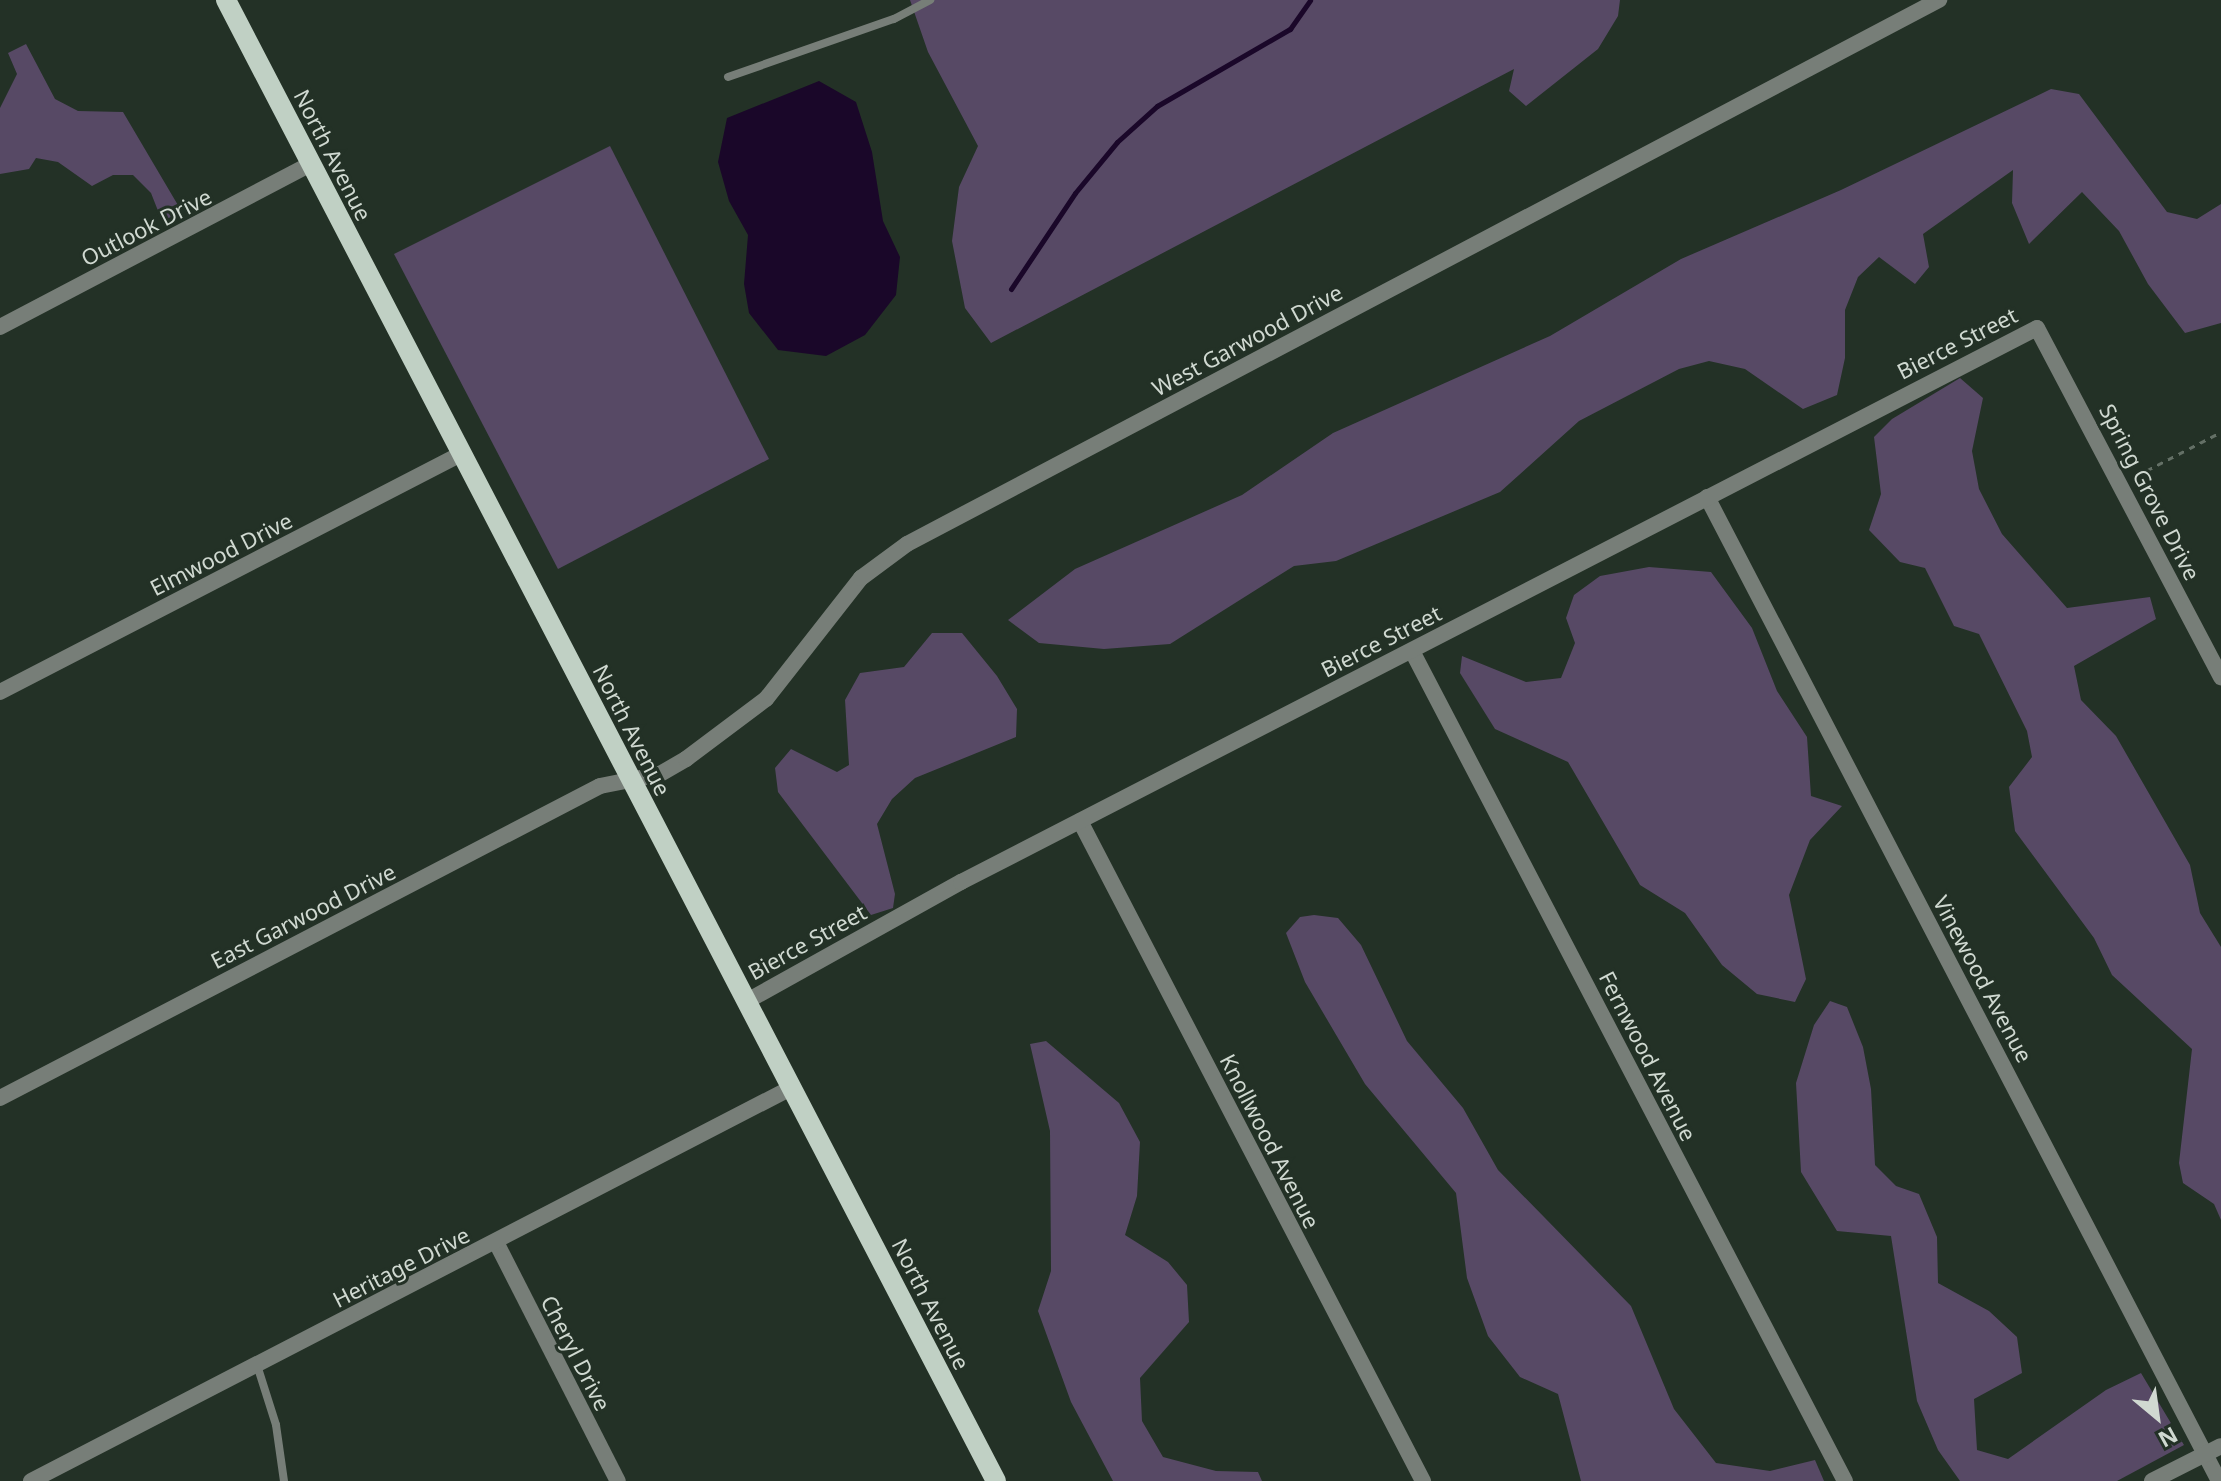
<!DOCTYPE html>
<style>
body{margin:0}
#map{position:relative;width:2221px;height:1481px;overflow:hidden;background:#233126;font-family:"Noto Sans",sans-serif}
div>[style]{position:absolute}
.green>*{inset:0;background:#574965}
.water>*{inset:0;background:#1a0729}
.stream>*{height:5px;margin:-2.5px;padding:0 2.5px;transform-origin:2.5px;border-radius:2.5px;background:#1a0729}
.path>*{height:3px;margin-top:-1.5px;transform-origin:0;background:repeating-linear-gradient(90deg,#647066 0 6px,transparent 0 12px)}
.lane>*{height:8px;margin:-4px;padding:0 4px;transform-origin:4px;border-radius:4px;background:#777e78}
.street>*{height:16px;margin:-8px;padding:0 8px;transform-origin:8px;border-radius:8px;background:#777e78}
.primary>*{height:20px;margin:-10px;padding:0 10px;transform-origin:10px;border-radius:10px;background:#c0d0c4}
span{translate:-50% -50%;white-space:nowrap;text-align:center;line-height:1.15;-webkit-text-stroke:6px #233126;paint-order:stroke}
.street-label{font-size:22px;color:#d0d9d1}
.north{position:absolute;left:2117px;top:1377px;width:80px;height:80px;-webkit-text-stroke:6px #233126;paint-order:stroke;rotate:151deg;font-size:22px;font-weight:700;line-height:32px;text-align:center;color:#d0d9d1}
.north::after{content:'';display:block;margin:auto;width:28px;height:36px;background:#d0d9d1;clip-path:polygon(50% 0,100% 100%,50% 72%,0 100%)}
</style>
<div id="map">
<div class="green">
<i style="clip-path:polygon(910px 0,1620px 0,1618px 16px,1598px 49px,1526px 106px,1509px 91px,1514px 69px,991px 343px,965px 308px,952px 241px,959px 187px,978px 146px,928px 52px)"></i>
<i style="clip-path:polygon(26px 44px,55px 99px,78px 111px,123px 112px,182px 212px,162px 221px,151px 193px,133px 175px,113px 175px,92px 186px,58px 162px,36px 158px,29px 169px,0 174px,0 108px,17px 74px,8px 53px)"></i>
<i style="clip-path:polygon(2051px 89px,2079px 94px,2167px 212px,2197px 219px,2221px 204px,2221px 323px,2185px 333px,2148px 284px,2119px 231px,2082px 192px,2029px 244px,2012px 203px,2013px 170px,1923px 234px,1929px 267px,1915px 284px,1879px 257px,1858px 277px,1845px 310px,1845px 358px,1837px 395px,1803px 409px,1745px 369px,1709px 361px,1679px 369px,1579px 421px,1500px 492px,1336px 561px,1294px 566px,1170px 644px,1104px 649px,1039px 643px,1008px 620px,1075px 569px,1242px 495px,1333px 433px,1550px 336px,1681px 259px,1841px 190px)"></i>
<i style="clip-path:polygon(610px 146px,769px 459px,558px 569px,394px 254px)"></i>
<i style="clip-path:polygon(1960px 378px,1983px 398px,1972px 451px,1979px 489px,2002px 534px,2067px 608px,2150px 597px,2156px 619px,2074px 666px,2081px 700px,2116px 736px,2190px 865px,2200px 913px,2221px 947px,2221px 1220px,2214px 1204px,2183px 1183px,2179px 1163px,2192px 1049px,2112px 975px,2094px 938px,2015px 831px,2009px 787px,2032px 757px,2027px 731px,1979px 634px,1954px 626px,1925px 568px,1900px 562px,1869px 530px,1881px 494px,1874px 437px,1892px 419px)"></i>
<i style="clip-path:polygon(1649px 567px,1711px 572px,1752px 628px,1777px 691px,1807px 737px,1811px 796px,1842px 806px,1810px 840px,1789px 895px,1806px 979px,1795px 1002px,1757px 994px,1722px 965px,1685px 913px,1640px 885px,1568px 762px,1495px 729px,1460px 673px,1462px 656px,1526px 682px,1561px 678px,1575px 643px,1566px 618px,1574px 595px,1600px 576px)"></i>
<i style="clip-path:polygon(932px 633px,962px 633px,997px 676px,1017px 709px,1016px 737px,915px 778px,892px 799px,877px 824px,895px 894px,893px 908px,871px 915px,778px 792px,775px 768px,791px 749px,837px 772px,849px 765px,845px 700px,860px 673px,904px 667px)"></i>
<i style="clip-path:polygon(1314px 915px,1338px 918px,1361px 945px,1407px 1041px,1463px 1108px,1498px 1170px,1631px 1306px,1674px 1409px,1716px 1463px,1770px 1471px,1815px 1460px,1824px 1481px,1581px 1481px,1558px 1394px,1520px 1377px,1488px 1336px,1467px 1278px,1456px 1193px,1365px 1084px,1305px 982px,1286px 933px,1300px 917px)"></i>
<i style="clip-path:polygon(1830px 1001px,1847px 1007px,1863px 1047px,1871px 1089px,1875px 1165px,1896px 1186px,1919px 1194px,1937px 1237px,1938px 1283px,1989px 1311px,2017px 1337px,2022px 1373px,1974px 1399px,1977px 1450px,2008px 1459px,2106px 1390px,2141px 1373px,2184px 1445px,2117px 1481px,1960px 1481px,1938px 1450px,1917px 1401px,1891px 1236px,1837px 1231px,1801px 1172px,1796px 1083px,1814px 1025px)"></i>
<i style="clip-path:polygon(1046px 1041px,1119px 1103px,1140px 1142px,1137px 1196px,1125px 1235px,1168px 1262px,1187px 1285px,1189px 1322px,1140px 1378px,1142px 1421px,1163px 1457px,1216px 1471px,1258px 1472px,1262px 1481px,1113px 1481px,1071px 1402px,1038px 1311px,1051px 1271px,1050px 1131px,1030px 1044px)"></i>
</div>
<div class="water">
<i style="clip-path:polygon(819px 81px,856px 102px,872px 152px,883px 221px,900px 257px,896px 295px,865px 335px,826px 356px,778px 350px,749px 313px,744px 284px,748px 235px,729px 201px,718px 162px,727px 118px)"></i>
</div>
<div class="stream">
<i style="left:1011px;top:289px;width:115px;rotate:-56.3deg"></i>
<i style="left:1075px;top:193px;width:66px;rotate:-50.5deg"></i>
<i style="left:1117px;top:142px;width:54px;rotate:-42deg"></i>
<i style="left:1157px;top:106px;width:154px;rotate:-30.1deg"></i>
<i style="left:1290px;top:29px;width:35px;rotate:-55deg"></i>
</div>
<div class="path">
<i style="left:2136px;top:476px;width:96px;rotate:-27.4deg"></i>
</div>
<div class="lane">
<i style="left:728px;top:77px;width:176px;rotate:-19.3deg"></i>
<i style="left:894px;top:19px;width:41px;rotate:-27.8deg"></i>
<i style="left:257px;top:1365px;width:63px;rotate:72.4deg"></i>
<i style="left:276px;top:1425px;width:57px;rotate:81.9deg"></i>
</div>
<div class="street">
<i style="left:0;top:327px;width:351px;rotate:-27.7deg"></i>
<i style="left:1707px;top:497px;width:1109px;rotate:62.51deg"></i>
<i style="left:1412px;top:651px;width:936px;rotate:62.45deg"></i>
<i style="left:0;top:692px;width:519px;rotate:-27.31deg"></i>
<i style="left:1080px;top:821px;width:744px;rotate:62.54deg"></i>
<i style="left:749px;top:1000px;width:243px;rotate:-29.1deg"></i>
<i style="left:961px;top:882px;width:1210px;rotate:-27.24deg"></i>
<i style="left:2037px;top:328px;width:395px;rotate:62.2deg"></i>
<i style="left:0;top:1098px;width:676px;rotate:-27.47deg"></i>
<i style="left:600px;top:786px;width:61px;rotate:-11.3deg"></i>
<i style="left:660px;top:774px;width:30px;rotate:-30deg"></i>
<i style="left:686px;top:759px;width:100px;rotate:-36.9deg"></i>
<i style="left:766px;top:699px;width:154px;rotate:-51.9deg"></i>
<i style="left:861px;top:578px;width:57px;rotate:-36.5deg"></i>
<i style="left:907px;top:544px;width:1167px;rotate:-27.8deg"></i>
<i style="left:497px;top:1244px;width:266px;rotate:63deg"></i>
<i style="left:31px;top:1481px;width:853px;rotate:-27.35deg"></i>
<i style="left:2152px;top:1481px;width:77px;rotate:-26.9deg"></i>
</div>
<div class="primary">
<i style="left:226px;top:0;width:1669px;rotate:62.53deg"></i>
</div>
<div class="street-label">
<span style="left:333px;top:155px;rotate:63deg">North Avenue</span>
<span style="left:146px;top:227px;rotate:-27deg">Outlook Drive</span>
<span style="left:1247px;top:340px;rotate:-28deg">West Garwood Drive</span>
<span style="left:1957px;top:343px;rotate:-27deg">Bierce Street</span>
<span style="left:2150px;top:492px;rotate:63deg">Spring Grove Drive</span>
<span style="left:221px;top:554px;rotate:-27deg">Elmwood Drive</span>
<span style="left:1381px;top:641px;rotate:-27deg">Bierce Street</span>
<span style="left:632px;top:730px;rotate:63deg">North Avenue</span>
<span style="left:303px;top:916px;rotate:-27deg">East Garwood Drive</span>
<span style="left:807px;top:942px;rotate:-29deg">Bierce Street</span>
<span style="left:1983px;top:979px;rotate:62deg">Vinewood Avenue</span>
<span style="left:1648px;top:1056px;rotate:63deg">Fernwood Avenue</span>
<span style="left:1270px;top:1141px;rotate:63deg">Knollwood Avenue</span>
<span style="left:401px;top:1267px;rotate:-27deg">Heritage Drive</span>
<span style="left:931px;top:1304px;rotate:63deg">North Avenue</span>
<span style="left:576px;top:1353px;rotate:63deg">Cheryl Drive</span>
</div>
<div class="north">N</div>
</div>
